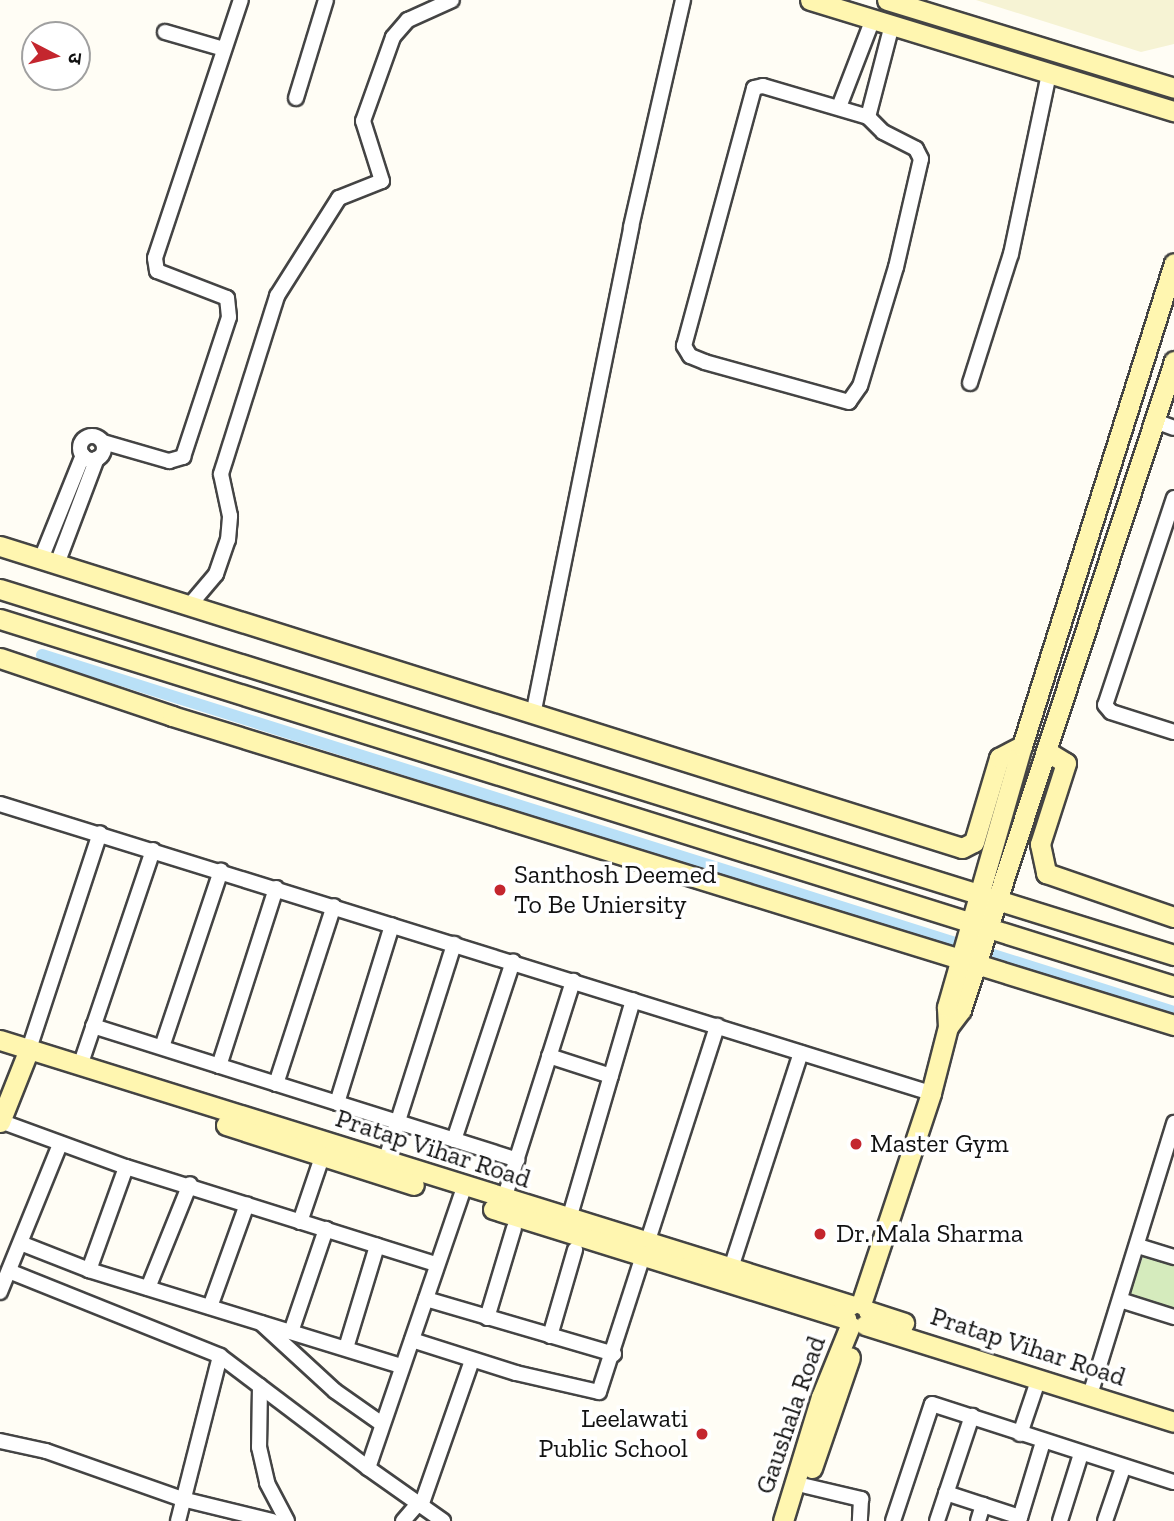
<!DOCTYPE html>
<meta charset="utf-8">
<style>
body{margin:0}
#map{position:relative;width:1174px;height:1521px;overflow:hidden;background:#fffdf5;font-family:"Zilla Slab","Noto Sans Devanagari",serif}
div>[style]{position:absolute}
.farmland>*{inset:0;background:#f6f3d4}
.green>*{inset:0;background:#d5ebbd}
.canal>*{height:12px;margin:-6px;padding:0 6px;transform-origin:6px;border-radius:6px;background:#b9e0f7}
.roads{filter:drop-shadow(2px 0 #444) drop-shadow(-2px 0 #444) drop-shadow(0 2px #444) drop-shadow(0 -2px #444)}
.street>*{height:14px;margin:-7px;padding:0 7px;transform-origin:7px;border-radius:7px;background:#fff}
.street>.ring{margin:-7px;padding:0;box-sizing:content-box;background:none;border:14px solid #fff;border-radius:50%}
.secondary>*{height:19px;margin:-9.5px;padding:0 9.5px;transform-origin:9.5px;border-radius:9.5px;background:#fff6b0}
.dots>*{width:19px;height:19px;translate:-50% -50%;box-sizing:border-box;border:4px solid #fff;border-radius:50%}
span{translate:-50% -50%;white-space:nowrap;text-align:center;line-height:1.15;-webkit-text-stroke:7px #fff;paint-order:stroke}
.poi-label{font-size:26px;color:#111}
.left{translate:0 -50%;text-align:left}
.right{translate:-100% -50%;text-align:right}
.street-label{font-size:26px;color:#111}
.north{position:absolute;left:21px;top:21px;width:70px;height:70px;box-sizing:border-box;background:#fff;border:2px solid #a0a0a0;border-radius:50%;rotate:97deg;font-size:19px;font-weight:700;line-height:28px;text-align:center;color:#111}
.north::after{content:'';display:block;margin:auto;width:24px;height:32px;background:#c4262e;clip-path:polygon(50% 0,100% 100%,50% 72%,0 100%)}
</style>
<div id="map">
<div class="farmland">
<i style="clip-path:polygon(976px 0,1174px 0,1174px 44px,1141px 52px)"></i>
</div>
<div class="green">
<i style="clip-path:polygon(1144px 1253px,1174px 1263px,1174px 1310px,1130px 1295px)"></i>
</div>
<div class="canal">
<i style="left:42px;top:655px;width:1187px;rotate:17.5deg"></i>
</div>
<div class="roads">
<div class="street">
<i style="left:165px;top:32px;width:61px;rotate:16.1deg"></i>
<i style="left:763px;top:86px;width:109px;rotate:16.4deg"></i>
<i style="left:868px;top:117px;width:21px;rotate:45deg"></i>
<i style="left:883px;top:132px;width:37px;rotate:27deg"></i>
<i style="left:916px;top:149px;width:11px;rotate:63deg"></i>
<i style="left:921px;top:159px;width:111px;rotate:103deg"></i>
<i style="left:896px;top:267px;width:124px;rotate:106.8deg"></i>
<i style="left:860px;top:386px;width:19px;rotate:125deg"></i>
<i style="left:849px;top:402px;width:149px;rotate:-164.5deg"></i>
<i style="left:705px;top:362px;width:16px;rotate:-158deg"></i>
<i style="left:690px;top:356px;width:12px;rotate:-121deg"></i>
<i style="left:684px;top:346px;width:267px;rotate:-74.8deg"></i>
<i style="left:754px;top:88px;width:9px;rotate:-13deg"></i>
<i style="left:296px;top:98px;width:102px;rotate:-73deg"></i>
<i style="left:839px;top:107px;width:94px;rotate:-68.9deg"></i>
<i style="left:868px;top:117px;width:95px;rotate:-75.4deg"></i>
<i style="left:970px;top:383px;width:135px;rotate:-72.4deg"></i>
<i style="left:1011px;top:254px;width:185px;rotate:-78.1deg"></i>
<i style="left:1155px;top:421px;width:20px;rotate:20deg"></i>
<i class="ring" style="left:80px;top:436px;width:10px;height:10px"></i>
<i style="left:103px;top:442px;width:69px;rotate:16.1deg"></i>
<i style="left:169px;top:461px;width:15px;rotate:-16deg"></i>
<i style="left:183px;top:457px;width:147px;rotate:-71.8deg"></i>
<i style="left:229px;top:317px;width:19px;rotate:-96deg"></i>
<i style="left:227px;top:298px;width:75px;rotate:-158.9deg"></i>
<i style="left:157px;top:271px;width:13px;rotate:-99deg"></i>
<i style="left:155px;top:258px;width:272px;rotate:-71.6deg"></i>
<i style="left:1174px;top:498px;width:218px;rotate:108.4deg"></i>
<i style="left:1105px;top:705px;width:9px;rotate:49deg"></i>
<i style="left:1111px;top:712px;width:66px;rotate:17.6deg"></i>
<i style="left:41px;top:559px;width:112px;rotate:-68deg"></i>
<i style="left:57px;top:564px;width:113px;rotate:-69.3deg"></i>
<i style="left:189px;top:606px;width:42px;rotate:-49.8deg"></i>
<i style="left:216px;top:574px;width:36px;rotate:-71deg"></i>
<i style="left:228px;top:540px;width:24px;rotate:-85deg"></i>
<i style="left:230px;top:516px;width:43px;rotate:-102.1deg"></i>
<i style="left:221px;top:474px;width:187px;rotate:-72.5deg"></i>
<i style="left:277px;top:296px;width:116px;rotate:-57.7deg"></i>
<i style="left:339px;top:198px;width:46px;rotate:-21.6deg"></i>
<i style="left:382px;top:181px;width:63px;rotate:-107.6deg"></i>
<i style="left:363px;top:121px;width:89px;rotate:-70.3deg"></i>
<i style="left:393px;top:37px;width:23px;rotate:-49deg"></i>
<i style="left:408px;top:20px;width:48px;rotate:-24.4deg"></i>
<i style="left:533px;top:715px;width:498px;rotate:-78.6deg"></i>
<i style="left:631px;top:227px;width:233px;rotate:-77.1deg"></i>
<i style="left:0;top:804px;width:975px;rotate:17.25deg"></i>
<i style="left:93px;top:1026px;width:445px;rotate:17.5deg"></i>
<i style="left:162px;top:1047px;width:186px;rotate:-71.5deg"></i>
<i style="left:29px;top:1049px;width:227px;rotate:-71.8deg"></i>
<i style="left:549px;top:1056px;width:65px;rotate:17.9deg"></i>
<i style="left:80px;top:1066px;width:228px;rotate:-71.3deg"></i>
<i style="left:219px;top:1066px;width:187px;rotate:-72.2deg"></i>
<i style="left:276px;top:1084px;width:187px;rotate:-72deg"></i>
<i style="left:337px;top:1103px;width:186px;rotate:-72.8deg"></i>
<i style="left:0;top:1121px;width:134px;rotate:20.1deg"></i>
<i style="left:126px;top:1167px;width:324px;rotate:17.4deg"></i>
<i style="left:454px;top:1140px;width:188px;rotate:-71.7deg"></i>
<i style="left:385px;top:1162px;width:229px;rotate:-72.4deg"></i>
<i style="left:504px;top:1199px;width:229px;rotate:-72.4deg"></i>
<i style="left:569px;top:1219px;width:228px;rotate:-73.7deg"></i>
<i style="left:300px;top:1222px;width:69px;rotate:-71.3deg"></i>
<i style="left:23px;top:1244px;width:71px;rotate:21.5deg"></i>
<i style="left:89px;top:1270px;width:327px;rotate:17.1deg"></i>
<i style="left:1138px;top:1246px;width:38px;rotate:17deg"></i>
<i style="left:731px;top:1268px;width:226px;rotate:-72deg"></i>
<i style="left:89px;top:1270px;width:109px;rotate:-70.2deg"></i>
<i style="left:9px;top:1271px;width:227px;rotate:21.9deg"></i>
<i style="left:220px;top:1356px;width:186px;rotate:37.1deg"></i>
<i style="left:368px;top:1468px;width:297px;rotate:-71.1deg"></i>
<i style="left:148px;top:1288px;width:112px;rotate:-68deg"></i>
<i style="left:0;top:1292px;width:160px;rotate:-67.9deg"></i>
<i style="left:426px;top:1299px;width:196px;rotate:16.3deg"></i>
<i style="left:1120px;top:1300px;width:57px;rotate:17.5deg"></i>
<i style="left:210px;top:1307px;width:109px;rotate:-70.2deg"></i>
<i style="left:487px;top:1318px;width:94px;rotate:-73.3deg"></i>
<i style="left:261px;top:1323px;width:100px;rotate:42.6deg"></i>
<i style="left:335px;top:1391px;width:57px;rotate:35.1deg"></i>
<i style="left:291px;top:1332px;width:109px;rotate:-71.2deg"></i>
<i style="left:550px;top:1336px;width:90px;rotate:-73.8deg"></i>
<i style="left:412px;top:1340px;width:109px;rotate:17.6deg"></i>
<i style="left:516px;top:1373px;width:85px;rotate:12.9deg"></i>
<i style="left:599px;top:1392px;width:385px;rotate:-72.1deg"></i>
<i style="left:346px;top:1348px;width:107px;rotate:-73.1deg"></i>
<i style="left:260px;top:1386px;width:61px;rotate:90.9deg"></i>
<i style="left:259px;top:1447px;width:37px;rotate:77deg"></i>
<i style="left:267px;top:1483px;width:43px;rotate:62.2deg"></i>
<i style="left:1090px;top:1395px;width:285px;rotate:-72.8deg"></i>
<i style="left:1020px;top:1434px;width:59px;rotate:-71.3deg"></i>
<i style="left:0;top:1441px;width:47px;rotate:12.3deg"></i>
<i style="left:46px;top:1451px;width:144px;rotate:19.4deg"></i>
<i style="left:182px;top:1499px;width:93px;rotate:13.7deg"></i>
<i style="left:368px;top:1468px;width:92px;rotate:35.2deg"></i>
<i style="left:806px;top:1486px;width:57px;rotate:13.3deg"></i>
<i style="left:861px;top:1499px;width:22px;rotate:93deg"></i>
<i style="left:946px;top:1493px;width:78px;rotate:18deg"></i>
<i style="left:421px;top:1506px;width:155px;rotate:-70.7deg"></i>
<i style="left:178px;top:1521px;width:170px;rotate:-75.7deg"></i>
<i style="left:403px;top:1521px;width:23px;rotate:-49deg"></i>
<i style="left:893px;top:1521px;width:123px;rotate:-71.6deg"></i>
<i style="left:932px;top:1404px;width:254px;rotate:17.9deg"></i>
<i style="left:937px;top:1521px;width:111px;rotate:-71.6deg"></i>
<i style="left:978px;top:1521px;width:17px;rotate:-73deg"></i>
<i style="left:1019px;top:1521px;width:83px;rotate:-73.1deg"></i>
<i style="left:1060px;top:1521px;width:70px;rotate:-72.6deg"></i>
<i style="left:1105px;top:1521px;width:56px;rotate:-71.2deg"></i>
</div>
<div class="secondary">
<i style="left:810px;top:0;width:381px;rotate:17deg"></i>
<i style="left:887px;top:0;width:300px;rotate:17deg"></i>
<i style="left:0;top:546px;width:1008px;rotate:17.43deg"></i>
<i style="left:962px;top:848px;width:13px;rotate:-27deg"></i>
<i style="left:974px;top:842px;width:88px;rotate:-73.4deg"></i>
<i style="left:999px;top:758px;width:26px;rotate:-28deg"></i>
<i style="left:0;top:589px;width:1230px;rotate:17.32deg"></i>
<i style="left:0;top:619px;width:1230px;rotate:17.36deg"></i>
<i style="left:0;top:658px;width:182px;rotate:18.6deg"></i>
<i style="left:172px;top:716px;width:1049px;rotate:17.14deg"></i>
<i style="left:1046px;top:751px;width:23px;rotate:31deg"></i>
<i style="left:1066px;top:763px;width:85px;rotate:107.8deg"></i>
<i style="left:1040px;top:844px;width:30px;rotate:78deg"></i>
<i style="left:1046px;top:873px;width:135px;rotate:19deg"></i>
<i style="left:948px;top:1027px;width:21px;rotate:-53deg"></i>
<i style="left:961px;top:1010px;width:683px;rotate:-71.83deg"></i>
<i style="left:0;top:1040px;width:891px;rotate:17.3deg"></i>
<i style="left:0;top:1122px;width:79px;rotate:-68.3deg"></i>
<i style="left:226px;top:1125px;width:197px;rotate:17.7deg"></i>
<i style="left:493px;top:1209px;width:370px;rotate:17.3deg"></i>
<i style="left:861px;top:1304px;width:222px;rotate:-71.6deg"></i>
<i style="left:931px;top:1093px;width:68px;rotate:-75.6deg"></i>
<i style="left:948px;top:1027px;width:20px;rotate:-93deg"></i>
<i style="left:947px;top:1007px;width:272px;rotate:-74deg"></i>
<i style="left:1022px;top:746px;width:506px;rotate:-72.53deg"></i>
<i style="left:868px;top:1311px;width:38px;rotate:18deg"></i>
<i style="left:865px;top:1325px;width:324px;rotate:17.4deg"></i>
<i style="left:812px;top:1468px;width:117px;rotate:-71.1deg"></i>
<i style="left:783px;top:1521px;width:130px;rotate:-73deg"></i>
<i style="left:821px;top:1397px;width:77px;rotate:-67.8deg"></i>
</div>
</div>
<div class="dots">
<i style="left:500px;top:890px;background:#c4262e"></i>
<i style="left:856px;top:1144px;background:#c4262e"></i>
<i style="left:820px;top:1234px;background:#c4262e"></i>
<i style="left:702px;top:1434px;background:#c4262e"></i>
</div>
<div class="poi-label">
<span class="left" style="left:514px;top:890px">Santhosh Deemed<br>To Be Uniersity</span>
<span class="left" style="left:870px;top:1144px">Master Gym</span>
<span class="left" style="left:836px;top:1234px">Dr. Mala Sharma</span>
<span class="right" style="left:688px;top:1434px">Leelawati<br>Public School</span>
</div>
<div class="street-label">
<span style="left:433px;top:1149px;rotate:18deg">Pratap Vihar Road</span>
<span style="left:1028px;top:1347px;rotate:18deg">Pratap Vihar Road</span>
<span style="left:791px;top:1415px;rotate:-71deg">Gaushala Road</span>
</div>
<div class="north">उ</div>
</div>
